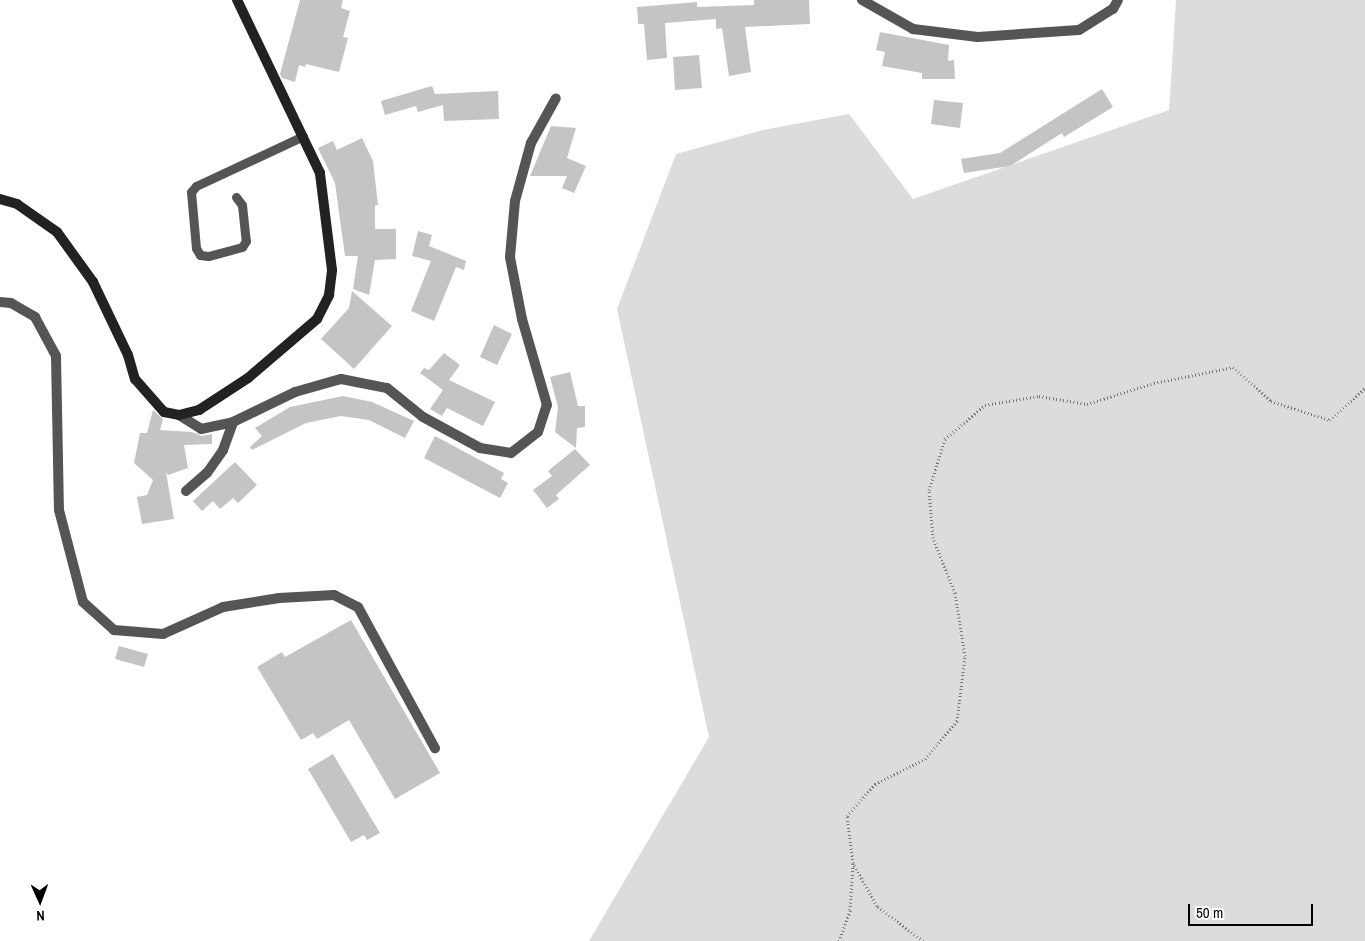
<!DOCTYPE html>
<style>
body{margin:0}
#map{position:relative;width:1365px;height:941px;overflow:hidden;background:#fff;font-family:"Archivo Narrow",sans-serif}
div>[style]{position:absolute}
.green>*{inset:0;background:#dcdcdc}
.building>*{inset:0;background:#c4c4c4}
.path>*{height:3px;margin-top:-1.5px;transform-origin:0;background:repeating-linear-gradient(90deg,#777 0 1px,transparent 0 3.5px)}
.lane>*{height:9px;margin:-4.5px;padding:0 4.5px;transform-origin:4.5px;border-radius:4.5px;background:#555}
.street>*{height:10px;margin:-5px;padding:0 5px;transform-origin:5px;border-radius:5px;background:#555}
.secondary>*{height:10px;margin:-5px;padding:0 5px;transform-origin:5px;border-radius:5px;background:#222}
span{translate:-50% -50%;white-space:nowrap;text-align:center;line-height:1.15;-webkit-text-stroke:4px #fff;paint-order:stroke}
.north{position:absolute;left:15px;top:876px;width:50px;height:50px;-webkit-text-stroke:4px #fff;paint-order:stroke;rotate:178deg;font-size:14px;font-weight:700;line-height:20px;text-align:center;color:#000}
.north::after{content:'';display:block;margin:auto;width:18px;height:22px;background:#000;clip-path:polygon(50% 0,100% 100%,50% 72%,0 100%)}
.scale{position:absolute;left:1188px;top:904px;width:125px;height:22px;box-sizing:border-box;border:2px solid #000;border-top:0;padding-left:6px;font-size:15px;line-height:18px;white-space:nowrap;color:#000;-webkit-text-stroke:4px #fff;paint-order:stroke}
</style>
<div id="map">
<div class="green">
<i style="clip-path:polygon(1176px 0,1365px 0,1365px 941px,589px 941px,709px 737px,617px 309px,676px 154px,763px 130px,849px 114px,913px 199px,1169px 110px)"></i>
</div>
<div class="building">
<i style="clip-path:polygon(300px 0,343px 0,341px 8px,350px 11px,343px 37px,348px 38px,339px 72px,306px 64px,305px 67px,299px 65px,295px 82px,282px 78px,280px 74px)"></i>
<i style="clip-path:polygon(754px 0,809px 0,810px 24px,745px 27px,751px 72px,729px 76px,722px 28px,716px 29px,716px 19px,665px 23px,667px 58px,647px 60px,644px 24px,638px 24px,637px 7px,697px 2px,697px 7px,754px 5px)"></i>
<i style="clip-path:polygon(880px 32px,949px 45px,948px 61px,954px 60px,955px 79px,922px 79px,922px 73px,882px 66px,885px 52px,876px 50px)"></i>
<i style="clip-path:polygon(699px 55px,702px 88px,675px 90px,673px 57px)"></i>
<i style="clip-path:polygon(432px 86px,435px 94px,498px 91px,499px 119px,444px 121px,443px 105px,418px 112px,416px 106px,385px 115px,381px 101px)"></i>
<i style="clip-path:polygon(1102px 89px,1113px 107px,1064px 137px,1062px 133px,1010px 166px,964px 173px,961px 159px,1000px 153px)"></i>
<i style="clip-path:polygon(934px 100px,963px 103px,960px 128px,931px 124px)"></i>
<i style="clip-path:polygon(551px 126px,576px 128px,567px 158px,586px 166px,574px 193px,562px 188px,567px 176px,530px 176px)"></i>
<i style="clip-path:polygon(362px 138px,373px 161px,378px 205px,375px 205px,375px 229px,396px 229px,396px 259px,375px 260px,369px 295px,353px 289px,358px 256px,345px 256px,335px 183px,318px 148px,333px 141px,337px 150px)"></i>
<i style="clip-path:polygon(418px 231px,432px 235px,429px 246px,466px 261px,464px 270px,456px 267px,434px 321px,411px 311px,431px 261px,412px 256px)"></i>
<i style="clip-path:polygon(352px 291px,392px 326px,354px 369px,321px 339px,349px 308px)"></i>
<i style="clip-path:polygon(494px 325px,512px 334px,497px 365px,480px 357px)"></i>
<i style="clip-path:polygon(444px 353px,460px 365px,449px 380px,495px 402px,483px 426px,447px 408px,442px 416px,430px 409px,443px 390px,420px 373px,424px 368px,429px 370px)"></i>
<i style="clip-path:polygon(570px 372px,578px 406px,585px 406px,585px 427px,577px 428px,576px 448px,555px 432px,558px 407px,550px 377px)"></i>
<i style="clip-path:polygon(343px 396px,372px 402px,414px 421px,405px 438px,369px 420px,341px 416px,306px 423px,252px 450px,250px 447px,262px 436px,255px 428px,290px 407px)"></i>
<i style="clip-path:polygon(153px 410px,163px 419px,160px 430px,192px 432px,202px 436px,212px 434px,212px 444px,184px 445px,188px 468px,168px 475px,166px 472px,174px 519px,142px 524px,137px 497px,147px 495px,153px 480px,134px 463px,140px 433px,147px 433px)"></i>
<i style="clip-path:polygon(435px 436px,504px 473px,501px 479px,508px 483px,500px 498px,424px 458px)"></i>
<i style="clip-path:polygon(575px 449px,590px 465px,556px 495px,559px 499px,547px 508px,533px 490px,552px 476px,548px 471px)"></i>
<i style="clip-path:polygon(235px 462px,257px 485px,238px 503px,233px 498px,220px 509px,213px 501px,202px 511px,193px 501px)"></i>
<i style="clip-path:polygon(351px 620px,440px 773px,395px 799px,349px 720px,317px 739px,313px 733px,301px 740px,257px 667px,282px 652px,285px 657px)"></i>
<i style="clip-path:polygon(119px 646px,148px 654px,144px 667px,115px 659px)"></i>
<i style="clip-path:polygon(333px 754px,380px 833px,367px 840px,364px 835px,351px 842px,308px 769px)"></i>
</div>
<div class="path">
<i style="left:839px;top:941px;width:33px;rotate:-70deg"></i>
<i style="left:850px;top:910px;width:47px;rotate:-86.3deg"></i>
<i style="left:923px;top:941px;width:58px;rotate:-142.7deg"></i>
<i style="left:877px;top:906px;width:49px;rotate:-119.2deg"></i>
<i style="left:853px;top:863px;width:47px;rotate:-97.3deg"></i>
<i style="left:847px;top:816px;width:43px;rotate:-48.8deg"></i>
<i style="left:875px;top:784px;width:56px;rotate:-26.6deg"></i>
<i style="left:925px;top:759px;width:50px;rotate:-49.9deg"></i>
<i style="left:957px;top:721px;width:65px;rotate:-83deg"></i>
<i style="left:965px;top:656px;width:64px;rotate:-99deg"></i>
<i style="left:955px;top:593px;width:59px;rotate:-111.8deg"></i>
<i style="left:933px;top:538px;width:48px;rotate:-94.8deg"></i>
<i style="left:929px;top:490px;width:53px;rotate:-72.6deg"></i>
<i style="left:945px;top:439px;width:52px;rotate:-40.4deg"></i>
<i style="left:985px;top:405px;width:55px;rotate:-9.5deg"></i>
<i style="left:1039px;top:396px;width:49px;rotate:9.5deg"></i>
<i style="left:1087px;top:404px;width:70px;rotate:-17.4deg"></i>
<i style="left:1154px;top:383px;width:81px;rotate:-11.4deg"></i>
<i style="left:1233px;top:367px;width:51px;rotate:41.8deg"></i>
<i style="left:1271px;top:401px;width:62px;rotate:17.9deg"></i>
<i style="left:1330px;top:420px;width:47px;rotate:-42.4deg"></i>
</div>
<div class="lane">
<i style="left:236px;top:197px;width:10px;rotate:53deg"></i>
<i style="left:242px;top:205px;width:36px;rotate:84deg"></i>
<i style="left:246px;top:241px;width:7px;rotate:124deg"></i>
<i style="left:242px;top:247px;width:35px;rotate:165deg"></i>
<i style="left:208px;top:256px;width:8px;rotate:-173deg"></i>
<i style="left:200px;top:255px;width:8px;rotate:-120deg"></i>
<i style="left:196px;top:248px;width:56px;rotate:-95.1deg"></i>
<i style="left:191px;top:192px;width:8px;rotate:-50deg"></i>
<i style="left:196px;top:186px;width:118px;rotate:-25deg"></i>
</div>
<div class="street">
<i style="left:862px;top:0;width:59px;rotate:29.6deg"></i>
<i style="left:913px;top:29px;width:65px;rotate:7deg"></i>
<i style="left:978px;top:37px;width:101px;rotate:-4deg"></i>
<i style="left:1079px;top:30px;width:40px;rotate:-32deg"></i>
<i style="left:1113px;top:9px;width:10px;rotate:-61deg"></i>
<i style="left:0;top:302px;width:11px;rotate:5deg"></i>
<i style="left:11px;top:303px;width:28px;rotate:30deg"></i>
<i style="left:35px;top:317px;width:44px;rotate:61.7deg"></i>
<i style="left:56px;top:356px;width:154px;rotate:88.9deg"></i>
<i style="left:59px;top:510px;width:95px;rotate:75.4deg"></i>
<i style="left:83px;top:602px;width:42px;rotate:42.1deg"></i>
<i style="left:114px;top:630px;width:49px;rotate:4.7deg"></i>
<i style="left:163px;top:634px;width:66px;rotate:-24.2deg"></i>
<i style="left:223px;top:607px;width:57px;rotate:-9.1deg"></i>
<i style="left:279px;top:598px;width:55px;rotate:-3.1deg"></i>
<i style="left:334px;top:595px;width:27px;rotate:27deg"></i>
<i style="left:358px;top:607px;width:161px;rotate:61.4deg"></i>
<i style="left:179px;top:415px;width:26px;rotate:32deg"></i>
<i style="left:201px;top:429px;width:33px;rotate:-12deg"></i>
<i style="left:233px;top:422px;width:69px;rotate:-25.8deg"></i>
<i style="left:295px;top:392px;width:48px;rotate:-15.8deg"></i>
<i style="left:341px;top:379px;width:47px;rotate:11.1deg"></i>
<i style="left:387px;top:388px;width:46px;rotate:38.9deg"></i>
<i style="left:423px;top:417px;width:65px;rotate:28.5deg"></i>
<i style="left:480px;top:448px;width:31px;rotate:9deg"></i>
<i style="left:511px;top:453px;width:34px;rotate:-38deg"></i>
<i style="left:538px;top:432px;width:28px;rotate:-72deg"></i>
<i style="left:547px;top:405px;width:90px;rotate:-106.2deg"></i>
<i style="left:522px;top:319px;width:63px;rotate:-101deg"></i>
<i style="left:510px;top:257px;width:56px;rotate:-84.9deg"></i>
<i style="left:515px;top:201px;width:60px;rotate:-74.6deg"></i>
<i style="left:531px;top:143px;width:51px;rotate:-60.9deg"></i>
<i style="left:186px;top:491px;width:28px;rotate:-41deg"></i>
<i style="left:207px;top:473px;width:28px;rotate:-55deg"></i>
<i style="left:223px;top:450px;width:30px;rotate:-70deg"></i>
</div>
<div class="secondary">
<i style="left:0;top:199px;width:18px;rotate:16deg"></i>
<i style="left:17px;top:204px;width:49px;rotate:35deg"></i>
<i style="left:57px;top:232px;width:62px;rotate:54.2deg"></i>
<i style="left:93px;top:282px;width:81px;rotate:64.4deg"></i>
<i style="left:128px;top:355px;width:25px;rotate:74deg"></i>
<i style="left:135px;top:379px;width:44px;rotate:48.7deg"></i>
<i style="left:164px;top:412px;width:15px;rotate:11deg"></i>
<i style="left:179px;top:415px;width:21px;rotate:-14deg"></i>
<i style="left:199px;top:410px;width:59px;rotate:-33.1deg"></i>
<i style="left:248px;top:378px;width:91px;rotate:-40.5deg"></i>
<i style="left:317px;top:319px;width:27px;rotate:-63deg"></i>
<i style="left:329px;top:295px;width:25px;rotate:-83deg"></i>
<i style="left:332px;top:270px;width:98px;rotate:-97.1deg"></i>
<i style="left:320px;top:173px;width:192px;rotate:-115.6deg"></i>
</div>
<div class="north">N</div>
<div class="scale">50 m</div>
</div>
